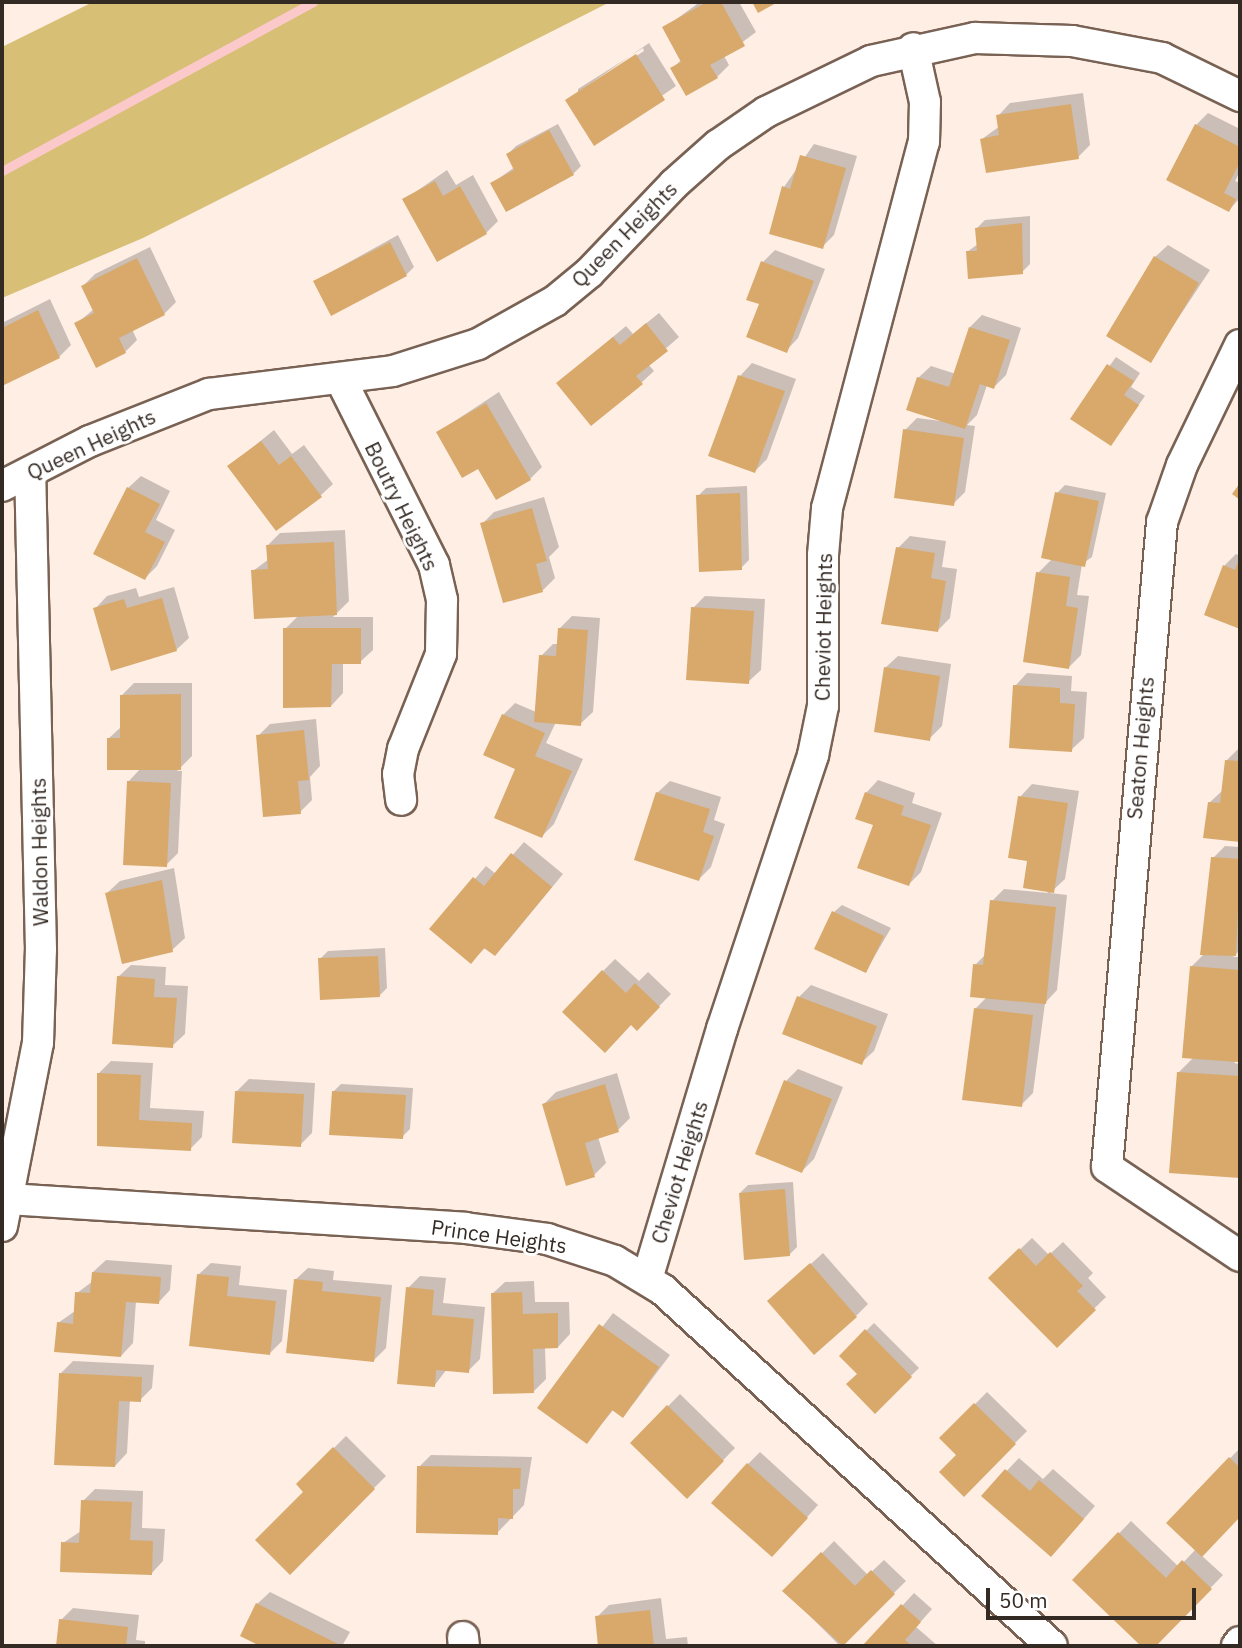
<!DOCTYPE html>
<style>
body{margin:0}
#map{position:relative;width:1242px;height:1648px;overflow:hidden;background:#feeee4;font-family:"IBM Plex Sans",sans-serif}
div>[style]{position:absolute}
.forest>*{inset:0;background:#d7bf76}
.shadow>*{inset:0;background:#0003}
.stream>*{height:9px;margin:-4.5px;padding:0 4.5px;transform-origin:4.5px;border-radius:4.5px;background:#fcc9cb}
.building>*{inset:0;background:#d8a96b}
.roads{filter:drop-shadow(2px 0 #796254) drop-shadow(-2px 0 #796254) drop-shadow(0 2px #796254) drop-shadow(0 -2px #796254)}
.minor>*{height:30px;margin:-15px;padding:0 15px;transform-origin:15px;border-radius:15px;background:#fff}
span{translate:-50% -50%;white-space:nowrap;text-align:center;line-height:1.15;-webkit-text-stroke:6px #fff;paint-order:stroke}
.street-label{font-size:21px;color:#342a24}
.frame{position:absolute;inset:0;border:4px solid #342a24;pointer-events:none}
.scale{position:absolute;left:986px;top:1588px;width:210px;height:32px;box-sizing:border-box;border:4px solid #342a24;border-top:0;padding-left:9px;font-size:21px;line-height:24px;white-space:nowrap;color:#342a24;-webkit-text-stroke:5px #fff;paint-order:stroke}
</style>
<div id="map">
<div class="forest">
<i style="clip-path:polygon(93px 2px,610px 2px,143px 238px,2px 298px,2px 47px)"></i>
</div>
<div class="shadow">
<i style="clip-path:polygon(700px 2px,739px 2px,756px 32px,724px 56px,729px 65px,717px 77px,672px 69px,682px 59px,664px 28px)"></i>
<i style="clip-path:polygon(evenodd,649px 43px,676px 86px,594px 143px,567px 100px,649px 43px,643px 48px,644px 51px,578px 93px,578px 89px,643px 48px)"></i>
<i style="clip-path:polygon(1083px 93px,1090px 145px,1078px 157px,982px 139px,1000px 126px,998px 116px,1010px 103px)"></i>
<i style="clip-path:polygon(1208px 113px,1240px 129px,1240px 171px,1235px 181px,1240px 183px,1240px 198px,1229px 210px,1196px 125px)"></i>
<i style="clip-path:polygon(558px 124px,581px 166px,573px 174px,492px 183px,515px 167px,508px 154px,516px 146px)"></i>
<i style="clip-path:polygon(814px 144px,857px 156px,834px 235px,822px 247px,784px 187px)"></i>
<i style="clip-path:polygon(447px 170px,456px 185px,473px 175px,498px 221px,486px 233px,404px 200px)"></i>
<i style="clip-path:polygon(1030px 216px,1030px 264px,1022px 272px,967px 252px,978px 244px,977px 228px,985px 220px)"></i>
<i style="clip-path:polygon(398px 235px,414px 267px,406px 275px,315px 281px)"></i>
<i style="clip-path:polygon(1168px 245px,1210px 270px,1150px 361px,1155px 257px)"></i>
<i style="clip-path:polygon(150px 247px,176px 302px,164px 314px,132px 329px,137px 340px,125px 352px,76px 324px,94px 309px,83px 286px,95px 274px)"></i>
<i style="clip-path:polygon(775px 250px,825px 269px,798px 338px,786px 351px,763px 262px)"></i>
<i style="clip-path:polygon(50px 299px,71px 345px,59px 357px,2px 384px,2px 323px)"></i>
<i style="clip-path:polygon(659px 313px,679px 337px,648px 364px,654px 371px,641px 383px,558px 383px,626px 326px,633px 334px)"></i>
<i style="clip-path:polygon(982px 315px,1021px 328px,1006px 375px,994px 387px,987px 385px,977px 415px,967px 425px,975px 426px,965px 492px,953px 504px,905px 430px,917px 418px,941px 421px,918px 378px,931px 366px,956px 374px,970px 327px)"></i>
<i style="clip-path:polygon(1116px 357px,1140px 373px,1131px 387px,1145px 396px,1111px 444px,1072px 418px)"></i>
<i style="clip-path:polygon(752px 363px,796px 379px,767px 459px,755px 471px,711px 455px,740px 376px)"></i>
<i style="clip-path:polygon(499px 392px,542px 467px,530px 479px,479px 466px,438px 432px)"></i>
<i style="clip-path:polygon(274px 430px,292px 454px,304px 445px,333px 484px,320px 496px,230px 466px)"></i>
<i style="clip-path:polygon(141px 476px,170px 491px,156px 520px,175px 530px,157px 566px,145px 578px,128px 488px)"></i>
<i style="clip-path:polygon(1065px 485px,1106px 493px,1092px 557px,1082px 564px,1077px 595px,1089px 596px,1081px 655px,1069px 667px,1038px 573px,1052px 559px,1057px 493px)"></i>
<i style="clip-path:polygon(747px 486px,749px 560px,741px 568px,698px 496px,706px 488px)"></i>
<i style="clip-path:polygon(544px 497px,559px 547px,549px 557px,555px 578px,543px 590px,504px 601px,482px 524px,494px 512px)"></i>
<i style="clip-path:polygon(345px 530px,349px 601px,333px 617px,373px 617px,373px 650px,360px 662px,343px 663px,343px 693px,331px 706px,285px 629px,299px 615px,253px 571px,269px 559px,268px 545px,280px 533px)"></i>
<i style="clip-path:polygon(910px 536px,946px 541px,942px 567px,957px 569px,950px 618px,937px 631px,898px 548px)"></i>
<i style="clip-path:polygon(1236px 554px,1240px 556px,1240px 627px,1206px 614px,1224px 566px)"></i>
<i style="clip-path:polygon(174px 587px,189px 638px,176px 650px,95px 609px,107px 596px,136px 588px,139px 597px)"></i>
<i style="clip-path:polygon(705px 596px,765px 599px,761px 670px,748px 682px,693px 608px)"></i>
<i style="clip-path:polygon(572px 616px,600px 618px,593px 712px,580px 724px,556px 722px,546px 743px,583px 759px,554px 824px,542px 836px,503px 715px,515px 703px,536px 712px,541px 656px,553px 644px,559px 644px,560px 628px)"></i>
<i style="clip-path:polygon(898px 656px,951px 664px,942px 726px,929px 739px,885px 668px)"></i>
<i style="clip-path:polygon(1027px 673px,1072px 676px,1071px 691px,1087px 692px,1084px 738px,1071px 750px,1015px 686px)"></i>
<i style="clip-path:polygon(134px 683px,192px 683px,192px 756px,177px 771px,182px 771px,178px 853px,166px 865px,128px 782px,141px 768px,108px 739px,121px 727px,122px 695px)"></i>
<i style="clip-path:polygon(316px 719px,320px 766px,310px 777px,312px 800px,300px 812px,258px 736px,270px 724px)"></i>
<i style="clip-path:polygon(1239px 748px,1240px 840px,1205px 836px,1209px 803px,1222px 791px,1227px 760px)"></i>
<i style="clip-path:polygon(878px 780px,915px 793px,912px 803px,942px 813px,921px 872px,909px 884px,875px 824px,866px 793px)"></i>
<i style="clip-path:polygon(670px 781px,721px 797px,714px 820px,725px 824px,711px 867px,699px 879px,657px 793px)"></i>
<i style="clip-path:polygon(1032px 784px,1079px 791px,1065px 879px,1050px 893px,1067px 895px,1057px 990px,1045px 1003px,1033px 1093px,1021px 1105px,976px 1008px,987px 997px,975px 965px,986px 954px,992px 901px,1004px 889px,1048px 893px,1029px 859px,1020px 797px)"></i>
<i style="clip-path:polygon(524px 842px,563px 874px,507px 942px,486px 947px,471px 962px,432px 929px,486px 866px,496px 874px)"></i>
<i style="clip-path:polygon(1225px 846px,1240px 847px,1240px 950px,1233px 957px,1240px 957px,1240px 1058px,1234px 1063px,1240px 1064px,1240px 1176px,1171px 1171px,1178px 1073px,1194px 1057px,1192px 966px,1205px 953px,1213px 858px)"></i>
<i style="clip-path:polygon(174px 868px,185px 938px,172px 950px,107px 893px,120px 881px)"></i>
<i style="clip-path:polygon(842px 905px,891px 928px,866px 971px,834px 912px)"></i>
<i style="clip-path:polygon(385px 948px,387px 988px,379px 996px,320px 959px,328px 951px)"></i>
<i style="clip-path:polygon(615px 959px,639px 981px,648px 972px,671px 994px,637px 1029px,603px 971px)"></i>
<i style="clip-path:polygon(131px 965px,166px 967px,165px 985px,188px 986px,185px 1034px,172px 1046px,118px 977px)"></i>
<i style="clip-path:polygon(811px 985px,888px 1014px,874px 1051px,861px 1063px,799px 997px)"></i>
<i style="clip-path:polygon(111px 1061px,153px 1063px,150px 1108px,204px 1111px,202px 1137px,190px 1149px,99px 1144px,99px 1073px)"></i>
<i style="clip-path:polygon(798px 1069px,843px 1087px,814px 1159px,802px 1171px,786px 1081px)"></i>
<i style="clip-path:polygon(617px 1073px,630px 1118px,618px 1130px,598px 1137px,606px 1163px,594px 1175px,544px 1104px,556px 1092px)"></i>
<i style="clip-path:polygon(249px 1079px,315px 1083px,312px 1133px,300px 1145px,237px 1091px)"></i>
<i style="clip-path:polygon(341px 1084px,413px 1088px,410px 1129px,402px 1137px,333px 1092px)"></i>
<i style="clip-path:polygon(793px 1182px,797px 1247px,789px 1255px,740px 1193px,748px 1185px)"></i>
<i style="clip-path:polygon(1032px 1238px,1049px 1255px,1063px 1242px,1093px 1273px,1088px 1278px,1106px 1297px,1057px 1345px,990px 1278px)"></i>
<i style="clip-path:polygon(823px 1253px,868px 1304px,856px 1316px,779px 1293px)"></i>
<i style="clip-path:polygon(106px 1260px,172px 1265px,170px 1290px,158px 1303px,136px 1301px,133px 1343px,121px 1356px,58px 1323px,75px 1311px,77px 1293px,93px 1281px,93px 1272px)"></i>
<i style="clip-path:polygon(211px 1263px,241px 1266px,239px 1285px,287px 1290px,282px 1341px,270px 1353px,198px 1275px)"></i>
<i style="clip-path:polygon(308px 1268px,334px 1271px,333px 1280px,392px 1285px,386px 1348px,374px 1360px,295px 1280px)"></i>
<i style="clip-path:polygon(420px 1276px,446px 1278px,443px 1303px,485px 1307px,480px 1359px,468px 1371px,447px 1369px,434px 1386px,408px 1288px)"></i>
<i style="clip-path:polygon(534px 1281px,535px 1302px,569px 1302px,570px 1334px,558px 1347px,545px 1347px,546px 1379px,534px 1391px,492px 1294px,505px 1282px)"></i>
<i style="clip-path:polygon(613px 1313px,670px 1355px,634px 1403px,622px 1415px,614px 1409px,587px 1442px,540px 1408px)"></i>
<i style="clip-path:polygon(874px 1323px,919px 1368px,875px 1411px,859px 1374px,841px 1356px)"></i>
<i style="clip-path:polygon(73px 1361px,154px 1365px,152px 1388px,140px 1400px,130px 1399px,127px 1453px,115px 1466px,61px 1373px)"></i>
<i style="clip-path:polygon(987px 1392px,1027px 1431px,964px 1494px,959px 1455px,942px 1438px)"></i>
<i style="clip-path:polygon(680px 1394px,735px 1448px,687px 1497px,632px 1443px)"></i>
<i style="clip-path:polygon(346px 1436px,386px 1476px,290px 1572px,306px 1492px,298px 1484px)"></i>
<i style="clip-path:polygon(1240px 1448px,1240px 1515px,1201px 1555px,1223px 1575px,1154px 1646px,1143px 1646px,1074px 1580px,1131px 1521px,1179px 1567px,1196px 1549px,1168px 1523px)"></i>
<i style="clip-path:polygon(760px 1452px,818px 1505px,784px 1543px,748px 1464px)"></i>
<i style="clip-path:polygon(431px 1455px,532px 1457px,524px 1505px,497px 1533px,419px 1467px)"></i>
<i style="clip-path:polygon(1019px 1458px,1043px 1479px,1053px 1469px,1095px 1506px,1063px 1543px,983px 1496px)"></i>
<i style="clip-path:polygon(95px 1489px,143px 1491px,142px 1528px,165px 1529px,163px 1561px,151px 1574px,63px 1543px,81px 1531px,83px 1501px)"></i>
<i style="clip-path:polygon(834px 1541px,868px 1575px,884px 1560px,906px 1581px,840px 1646px,785px 1591px)"></i>
<i style="clip-path:polygon(270px 1592px,350px 1632px,342px 1646px,264px 1646px,242px 1635px,257px 1604px)"></i>
<i style="clip-path:polygon(914px 1593px,932px 1609px,916px 1627px,938px 1646px,865px 1646px)"></i>
<i style="clip-path:polygon(661px 1598px,666px 1639px,687px 1637px,688px 1646px,600px 1646px,597px 1617px,609px 1605px)"></i>
<i style="clip-path:polygon(73px 1608px,139px 1615px,136px 1640px,145px 1641px,145px 1646px,58px 1646px,61px 1620px)"></i>
</div>
<div class="stream">
<i style="left:2px;top:171px;width:354px;rotate:-28.5deg"></i>
</div>
<div class="building">
<i style="clip-path:polygon(707px 2px,721px 2px,745px 46px,710px 65px,718px 78px,686px 96px,670px 68px,681px 62px,662px 27px)"></i>
<i style="clip-path:polygon(752px 2px,778px 2px,758px 13px)"></i>
<i style="clip-path:polygon(636px 54px,665px 100px,594px 146px,565px 100px)"></i>
<i style="clip-path:polygon(1071px 104px,1079px 159px,986px 173px,980px 139px,999px 135px,996px 115px)"></i>
<i style="clip-path:polygon(1195px 124px,1240px 147px,1240px 162px,1224px 193px,1236px 199px,1229px 212px,1166px 180px)"></i>
<i style="clip-path:polygon(549px 130px,574px 175px,506px 212px,490px 183px,514px 170px,506px 154px)"></i>
<i style="clip-path:polygon(800px 155px,846px 168px,823px 249px,769px 234px,782px 186px,790px 189px)"></i>
<i style="clip-path:polygon(435px 181px,443px 196px,460px 186px,487px 234px,437px 262px,402px 199px)"></i>
<i style="clip-path:polygon(1022px 223px,1023px 274px,968px 279px,966px 251px,977px 251px,975px 228px)"></i>
<i style="clip-path:polygon(390px 242px,407px 276px,331px 316px,313px 281px)"></i>
<i style="clip-path:polygon(1154px 256px,1199px 283px,1151px 363px,1106px 336px)"></i>
<i style="clip-path:polygon(137px 258px,165px 315px,119px 338px,126px 353px,96px 368px,74px 323px,94px 313px,81px 286px)"></i>
<i style="clip-path:polygon(761px 261px,814px 281px,787px 353px,746px 337px,759px 304px,746px 300px)"></i>
<i style="clip-path:polygon(38px 310px,60px 358px,2px 386px,2px 328px)"></i>
<i style="clip-path:polygon(646px 323px,668px 351px,636px 376px,643px 384px,591px 426px,556px 383px,613px 337px,620px 345px)"></i>
<i style="clip-path:polygon(969px 327px,1010px 340px,994px 389px,980px 384px,965px 429px,906px 410px,917px 377px,949px 387px)"></i>
<i style="clip-path:polygon(1107px 364px,1134px 381px,1124px 395px,1139px 405px,1111px 446px,1070px 419px)"></i>
<i style="clip-path:polygon(738px 375px,785px 391px,755px 473px,708px 456px)"></i>
<i style="clip-path:polygon(486px 403px,531px 480px,496px 500px,478px 469px,462px 478px,436px 432px)"></i>
<i style="clip-path:polygon(903px 429px,964px 438px,954px 506px,894px 498px)"></i>
<i style="clip-path:polygon(261px 441px,279px 465px,291px 456px,322px 497px,276px 531px,227px 466px)"></i>
<i style="clip-path:polygon(1240px 483px,1240px 500px,1232px 494px)"></i>
<i style="clip-path:polygon(127px 487px,160px 504px,145px 532px,165px 542px,145px 580px,93px 554px)"></i>
<i style="clip-path:polygon(1055px 492px,1099px 501px,1085px 567px,1041px 558px)"></i>
<i style="clip-path:polygon(740px 493px,742px 570px,699px 572px,696px 495px)"></i>
<i style="clip-path:polygon(532px 508px,547px 561px,536px 564px,543px 592px,503px 603px,480px 523px)"></i>
<i style="clip-path:polygon(334px 542px,337px 615px,254px 619px,251px 570px,268px 569px,266px 545px)"></i>
<i style="clip-path:polygon(896px 547px,935px 553px,931px 578px,946px 581px,938px 632px,881px 624px)"></i>
<i style="clip-path:polygon(1240px 557px,1240px 629px,1204px 615px,1223px 565px,1235px 570px)"></i>
<i style="clip-path:polygon(1036px 572px,1070px 577px,1066px 606px,1078px 608px,1069px 669px,1023px 662px)"></i>
<i style="clip-path:polygon(162px 598px,177px 651px,111px 671px,93px 608px,124px 599px,127px 608px)"></i>
<i style="clip-path:polygon(691px 607px,754px 611px,749px 684px,686px 680px)"></i>
<i style="clip-path:polygon(283px 628px,361px 628px,361px 664px,332px 664px,331px 707px,283px 708px)"></i>
<i style="clip-path:polygon(558px 628px,588px 630px,581px 726px,534px 722px,539px 655px,556px 656px)"></i>
<i style="clip-path:polygon(884px 667px,940px 676px,930px 741px,874px 732px)"></i>
<i style="clip-path:polygon(1013px 685px,1060px 688px,1060px 703px,1075px 704px,1072px 752px,1009px 748px)"></i>
<i style="clip-path:polygon(181px 694px,181px 770px,107px 770px,107px 738px,120px 738px,120px 695px)"></i>
<i style="clip-path:polygon(502px 714px,545px 733px,535px 756px,572px 771px,542px 838px,494px 818px,515px 769px,483px 755px)"></i>
<i style="clip-path:polygon(304px 730px,309px 780px,298px 781px,301px 814px,263px 817px,256px 735px)"></i>
<i style="clip-path:polygon(1225px 760px,1240px 761px,1240px 842px,1203px 838px,1208px 802px,1220px 803px)"></i>
<i style="clip-path:polygon(127px 781px,171px 783px,167px 867px,123px 865px)"></i>
<i style="clip-path:polygon(656px 792px,710px 809px,703px 832px,714px 836px,699px 881px,634px 860px)"></i>
<i style="clip-path:polygon(865px 792px,904px 806px,901px 815px,931px 825px,909px 886px,857px 868px,873px 825px,855px 819px)"></i>
<i style="clip-path:polygon(1018px 796px,1068px 803px,1054px 893px,1023px 888px,1027px 861px,1008px 858px)"></i>
<i style="clip-path:polygon(511px 853px,552px 887px,495px 956px,484px 948px,471px 964px,429px 929px,473px 877px,484px 886px)"></i>
<i style="clip-path:polygon(1211px 857px,1240px 859px,1236px 956px,1200px 955px)"></i>
<i style="clip-path:polygon(162px 880px,173px 952px,122px 964px,105px 893px)"></i>
<i style="clip-path:polygon(990px 900px,1056px 907px,1046px 1004px,970px 997px,973px 964px,983px 965px)"></i>
<i style="clip-path:polygon(832px 911px,884px 936px,866px 973px,814px 949px)"></i>
<i style="clip-path:polygon(378px 956px,380px 997px,320px 1000px,318px 958px)"></i>
<i style="clip-path:polygon(1190px 966px,1240px 970px,1238px 1062px,1182px 1058px)"></i>
<i style="clip-path:polygon(602px 970px,626px 993px,635px 983px,660px 1007px,637px 1031px,631px 1025px,605px 1053px,562px 1012px)"></i>
<i style="clip-path:polygon(117px 976px,155px 979px,154px 997px,177px 998px,173px 1048px,112px 1044px)"></i>
<i style="clip-path:polygon(797px 996px,877px 1026px,862px 1065px,782px 1034px)"></i>
<i style="clip-path:polygon(974px 1008px,1033px 1015px,1022px 1107px,962px 1100px)"></i>
<i style="clip-path:polygon(1177px 1072px,1240px 1076px,1240px 1178px,1169px 1173px)"></i>
<i style="clip-path:polygon(97px 1073px,141px 1075px,139px 1120px,192px 1123px,191px 1151px,97px 1146px)"></i>
<i style="clip-path:polygon(784px 1080px,832px 1099px,802px 1173px,755px 1154px)"></i>
<i style="clip-path:polygon(605px 1084px,619px 1132px,585px 1143px,595px 1177px,566px 1186px,542px 1104px)"></i>
<i style="clip-path:polygon(235px 1091px,304px 1094px,301px 1147px,232px 1143px)"></i>
<i style="clip-path:polygon(332px 1091px,406px 1095px,403px 1139px,329px 1135px)"></i>
<i style="clip-path:polygon(785px 1189px,790px 1256px,744px 1260px,739px 1193px)"></i>
<i style="clip-path:polygon(1019px 1248px,1036px 1266px,1050px 1252px,1083px 1286px,1077px 1291px,1096px 1310px,1057px 1348px,988px 1278px)"></i>
<i style="clip-path:polygon(810px 1263px,857px 1317px,814px 1355px,767px 1301px)"></i>
<i style="clip-path:polygon(92px 1272px,161px 1277px,159px 1304px,126px 1302px,121px 1357px,54px 1352px,57px 1322px,73px 1324px,75px 1292px,90px 1293px)"></i>
<i style="clip-path:polygon(197px 1274px,229px 1277px,227px 1296px,276px 1301px,270px 1355px,189px 1346px)"></i>
<i style="clip-path:polygon(294px 1279px,323px 1282px,322px 1291px,381px 1297px,374px 1362px,286px 1353px)"></i>
<i style="clip-path:polygon(406px 1287px,434px 1290px,432px 1315px,474px 1319px,469px 1373px,436px 1370px,435px 1387px,397px 1384px)"></i>
<i style="clip-path:polygon(522px 1292px,523px 1314px,558px 1313px,558px 1348px,533px 1349px,534px 1393px,493px 1394px,491px 1293px)"></i>
<i style="clip-path:polygon(599px 1324px,659px 1367px,623px 1418px,612px 1410px,587px 1444px,537px 1408px)"></i>
<i style="clip-path:polygon(865px 1329px,912px 1377px,875px 1414px,846px 1384px,857px 1374px,839px 1356px)"></i>
<i style="clip-path:polygon(59px 1373px,142px 1377px,141px 1402px,119px 1401px,115px 1467px,54px 1465px)"></i>
<i style="clip-path:polygon(974px 1403px,1016px 1444px,964px 1497px,939px 1472px,956px 1455px,939px 1438px)"></i>
<i style="clip-path:polygon(667px 1405px,724px 1461px,687px 1499px,630px 1443px)"></i>
<i style="clip-path:polygon(333px 1447px,375px 1489px,290px 1575px,255px 1540px,303px 1492px,296px 1484px)"></i>
<i style="clip-path:polygon(1229px 1457px,1240px 1468px,1240px 1517px,1202px 1557px,1166px 1523px)"></i>
<i style="clip-path:polygon(747px 1463px,808px 1518px,772px 1557px,711px 1503px)"></i>
<i style="clip-path:polygon(417px 1466px,521px 1468px,520px 1489px,513px 1489px,513px 1519px,498px 1518px,498px 1535px,416px 1533px)"></i>
<i style="clip-path:polygon(1005px 1469px,1030px 1491px,1039px 1480px,1084px 1519px,1051px 1557px,981px 1496px)"></i>
<i style="clip-path:polygon(81px 1500px,132px 1502px,130px 1540px,153px 1541px,152px 1575px,60px 1572px,61px 1542px,79px 1543px)"></i>
<i style="clip-path:polygon(1118px 1532px,1166px 1578px,1182px 1560px,1212px 1589px,1156px 1646px,1141px 1646px,1072px 1580px)"></i>
<i style="clip-path:polygon(821px 1552px,855px 1586px,871px 1570px,895px 1594px,843px 1646px,782px 1591px)"></i>
<i style="clip-path:polygon(256px 1603px,342px 1646px,260px 1646px,240px 1636px)"></i>
<i style="clip-path:polygon(901px 1604px,921px 1622px,905px 1640px,912px 1646px,862px 1646px)"></i>
<i style="clip-path:polygon(650px 1610px,654px 1646px,598px 1646px,595px 1616px)"></i>
<i style="clip-path:polygon(59px 1619px,128px 1627px,126px 1646px,56px 1646px)"></i>
</div>
<div class="roads">
<div class="minor">
<i style="left:1240px;top:345px;width:133px;rotate:115.8deg"></i>
<i style="left:1182px;top:465px;width:60px;rotate:109.3deg"></i>
<i style="left:1162px;top:522px;width:647px;rotate:94.87deg"></i>
<i style="left:1107px;top:1167px;width:160px;rotate:33.8deg"></i>
<i style="left:340px;top:378px;width:209px;rotate:63.3deg"></i>
<i style="left:434px;top:565px;width:36px;rotate:77deg"></i>
<i style="left:442px;top:600px;width:54px;rotate:91.1deg"></i>
<i style="left:441px;top:654px;width:102px;rotate:111.8deg"></i>
<i style="left:403px;top:749px;width:25px;rotate:101deg"></i>
<i style="left:398px;top:774px;width:26px;rotate:83deg"></i>
<i style="left:2px;top:486px;width:99px;rotate:-27.1deg"></i>
<i style="left:90px;top:441px;width:128px;rotate:-21.6deg"></i>
<i style="left:209px;top:394px;width:185px;rotate:-7.1deg"></i>
<i style="left:393px;top:371px;width:89px;rotate:-17.6deg"></i>
<i style="left:478px;top:344px;width:88px;rotate:-29.2deg"></i>
<i style="left:555px;top:301px;width:44px;rotate:-39.5deg"></i>
<i style="left:589px;top:273px;width:123px;rotate:-46.3deg"></i>
<i style="left:674px;top:184px;width:59px;rotate:-41.6deg"></i>
<i style="left:718px;top:145px;width:58px;rotate:-34.5deg"></i>
<i style="left:766px;top:112px;width:117px;rotate:-25.9deg"></i>
<i style="left:871px;top:61px;width:107px;rotate:-12.5deg"></i>
<i style="left:975px;top:38px;width:97px;rotate:1.8deg"></i>
<i style="left:1072px;top:41px;width:92px;rotate:10.7deg"></i>
<i style="left:1162px;top:58px;width:87px;rotate:26deg"></i>
<i style="left:8px;top:1199px;width:458px;rotate:3.6deg"></i>
<i style="left:465px;top:1228px;width:83px;rotate:7.6deg"></i>
<i style="left:547px;top:1239px;width:71px;rotate:17.9deg"></i>
<i style="left:615px;top:1261px;width:56px;rotate:31.1deg"></i>
<i style="left:663px;top:1290px;width:527px;rotate:42.46deg"></i>
<i style="left:2px;top:1226px;width:187px;rotate:-78.9deg"></i>
<i style="left:38px;top:1043px;width:93px;rotate:-88.2deg"></i>
<i style="left:41px;top:950px;width:476px;rotate:-91.3deg"></i>
<i style="left:647px;top:1279px;width:261px;rotate:-73.3deg"></i>
<i style="left:722px;top:1029px;width:289px;rotate:-71.6deg"></i>
<i style="left:813px;top:755px;width:50px;rotate:-78.5deg"></i>
<i style="left:823px;top:706px;width:151px;rotate:-90deg"></i>
<i style="left:823px;top:555px;width:47px;rotate:-85.1deg"></i>
<i style="left:827px;top:508px;width:379px;rotate:-75.2deg"></i>
<i style="left:924px;top:142px;width:40px;rotate:-88.6deg"></i>
<i style="left:925px;top:102px;width:55px;rotate:-102.5deg"></i>
<i style="left:463px;top:1637px;width:9px;rotate:84deg"></i>
<i style="left:1237px;top:1646px;width:5px;rotate:-53deg"></i>
</div>
</div>
<div class="street-label">
<span style="left:624px;top:234px;rotate:-45deg">Queen Heights</span>
<span style="left:91px;top:444px;rotate:-25deg">Queen Heights</span>
<span style="left:402px;top:506px;rotate:64deg">Boutry Heights</span>
<span style="left:823px;top:627px;rotate:-89deg">Cheviot Heights</span>
<span style="left:1140px;top:748px;rotate:-85deg">Seaton Heights</span>
<span style="left:39px;top:852px;rotate:-91deg">Waldon Heights</span>
<span style="left:679px;top:1172px;rotate:-73deg">Cheviot Heights</span>
<span style="left:499px;top:1236px;rotate:8deg">Prince Heights</span>
</div>
<div class="frame"></div>
<div class="scale">50 m</div>
</div>
